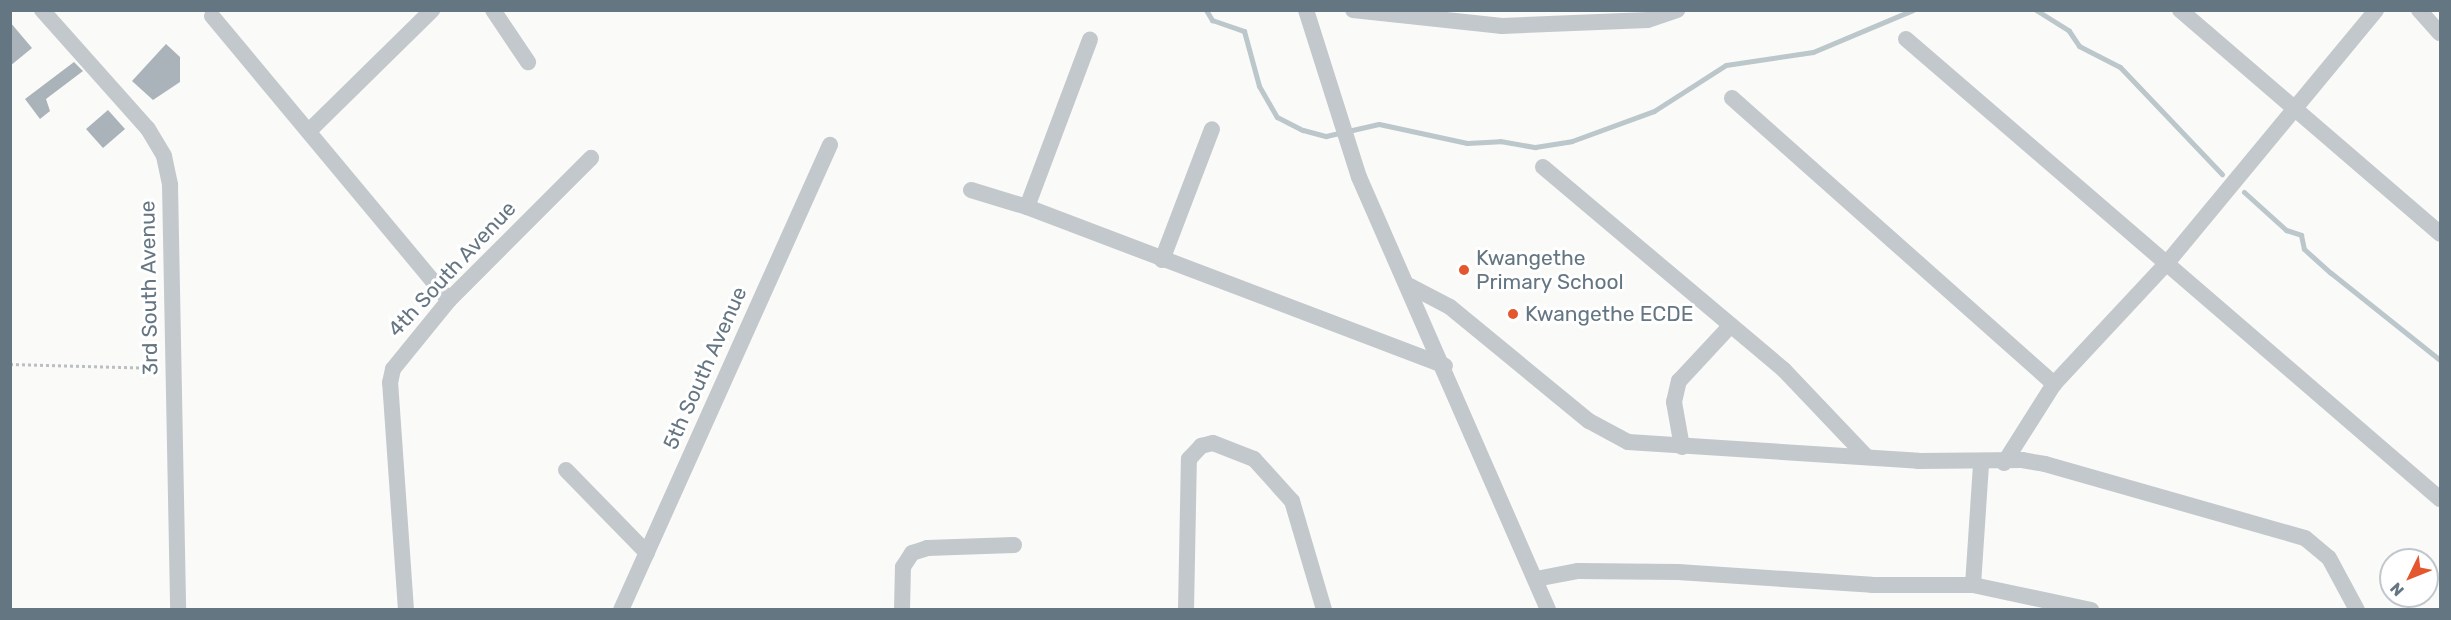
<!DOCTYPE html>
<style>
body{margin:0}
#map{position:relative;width:2451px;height:620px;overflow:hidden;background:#fafaf8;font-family:Rubik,sans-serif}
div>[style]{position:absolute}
.stream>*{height:5px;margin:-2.5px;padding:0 2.5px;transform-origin:2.5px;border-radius:2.5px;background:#bbc7cb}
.building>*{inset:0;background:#aab3b9}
.path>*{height:3px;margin-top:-1.5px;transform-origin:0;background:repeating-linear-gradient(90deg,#bbbfc2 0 3px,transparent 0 6px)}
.minor>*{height:16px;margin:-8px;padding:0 8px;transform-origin:8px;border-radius:8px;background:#c3c8cc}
.dots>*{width:16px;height:16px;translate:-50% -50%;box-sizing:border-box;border:3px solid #fff;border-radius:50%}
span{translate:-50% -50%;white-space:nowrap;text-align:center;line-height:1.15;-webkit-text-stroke:6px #fff;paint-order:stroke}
.poi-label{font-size:21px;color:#657683}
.left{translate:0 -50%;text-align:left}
.street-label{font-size:21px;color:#657683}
.frame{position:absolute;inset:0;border:12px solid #657683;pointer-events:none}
.north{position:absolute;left:2379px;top:548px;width:60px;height:60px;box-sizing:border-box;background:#fff;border:2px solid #c1c8cd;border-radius:50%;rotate:227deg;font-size:16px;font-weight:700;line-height:24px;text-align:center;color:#657683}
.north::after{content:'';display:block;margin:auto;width:21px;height:27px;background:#e4572e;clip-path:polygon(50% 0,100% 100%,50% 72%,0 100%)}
</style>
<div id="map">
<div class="stream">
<i style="left:1206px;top:10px;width:12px;rotate:59deg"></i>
<i style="left:1212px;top:20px;width:34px;rotate:19deg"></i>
<i style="left:1244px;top:31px;width:57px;rotate:74.7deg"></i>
<i style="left:1259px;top:86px;width:36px;rotate:60deg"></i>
<i style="left:1277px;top:117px;width:29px;rotate:27deg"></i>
<i style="left:1303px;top:130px;width:24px;rotate:15deg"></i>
<i style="left:1326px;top:136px;width:54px;rotate:-12.8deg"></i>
<i style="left:1379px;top:124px;width:90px;rotate:12.2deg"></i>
<i style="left:1467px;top:143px;width:33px;rotate:-3deg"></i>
<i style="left:1500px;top:141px;width:36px;rotate:10deg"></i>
<i style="left:1535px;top:147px;width:37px;rotate:-9deg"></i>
<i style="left:1572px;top:141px;width:87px;rotate:-20.1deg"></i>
<i style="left:1654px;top:111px;width:85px;rotate:-32.6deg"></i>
<i style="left:1726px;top:65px;width:88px;rotate:-8.5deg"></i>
<i style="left:1813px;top:52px;width:108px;rotate:-22.8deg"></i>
<i style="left:2036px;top:10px;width:39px;rotate:32deg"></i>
<i style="left:2069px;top:31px;width:18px;rotate:56deg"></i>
<i style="left:2079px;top:46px;width:46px;rotate:27.1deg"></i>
<i style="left:2120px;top:67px;width:148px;rotate:46.4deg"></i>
<i style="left:2244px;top:192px;width:57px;rotate:42.1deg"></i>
<i style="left:2286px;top:230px;width:16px;rotate:18deg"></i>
<i style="left:2301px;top:235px;width:14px;rotate:78deg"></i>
<i style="left:2304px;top:249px;width:36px;rotate:42deg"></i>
<i style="left:2331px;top:273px;width:139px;rotate:38.6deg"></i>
</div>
<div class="building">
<i style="clip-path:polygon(10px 22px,32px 48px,10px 66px)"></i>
<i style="clip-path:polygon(166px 44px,180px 57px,180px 82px,153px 100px,132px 81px)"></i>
<i style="clip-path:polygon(74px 62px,83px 71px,46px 99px,50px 111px,40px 119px,25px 99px)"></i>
<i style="clip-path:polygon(108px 110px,125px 129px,103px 148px,86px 129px)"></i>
</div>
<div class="path">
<i style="left:10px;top:364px;width:149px;rotate:1.5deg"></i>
</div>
<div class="minor">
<i style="left:42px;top:10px;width:159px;rotate:48.3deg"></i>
<i style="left:148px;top:129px;width:31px;rotate:59deg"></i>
<i style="left:164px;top:156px;width:30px;rotate:78deg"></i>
<i style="left:170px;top:185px;width:425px;rotate:88.9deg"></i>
<i style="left:493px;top:10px;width:63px;rotate:56.1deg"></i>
<i style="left:1306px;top:10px;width:175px;rotate:72.4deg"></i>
<i style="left:1359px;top:177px;width:472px;rotate:66.4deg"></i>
<i style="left:1353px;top:10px;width:150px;rotate:6.1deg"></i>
<i style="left:1502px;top:26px;width:146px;rotate:-2.4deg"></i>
<i style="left:1648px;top:20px;width:31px;rotate:-19deg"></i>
<i style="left:2180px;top:10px;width:343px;rotate:40.7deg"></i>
<i style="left:2419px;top:10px;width:31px;rotate:48deg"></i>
<i style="left:212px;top:16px;width:370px;rotate:50.2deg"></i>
<i style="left:1906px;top:39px;width:705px;rotate:40.74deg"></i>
<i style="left:1732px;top:98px;width:431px;rotate:41.6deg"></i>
<i style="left:309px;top:131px;width:173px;rotate:-44.5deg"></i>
<i style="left:1543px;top:167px;width:315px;rotate:40.1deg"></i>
<i style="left:1784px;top:370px;width:117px;rotate:46.4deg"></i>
<i style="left:971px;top:190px;width:59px;rotate:16.9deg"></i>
<i style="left:1027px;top:207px;width:447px;rotate:20.8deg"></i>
<i style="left:1027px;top:207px;width:179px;rotate:-69.4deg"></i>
<i style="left:1162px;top:260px;width:140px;rotate:-69.1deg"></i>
<i style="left:1410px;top:286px;width:45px;rotate:27.7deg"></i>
<i style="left:1450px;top:307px;width:180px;rotate:39.4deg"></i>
<i style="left:1589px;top:421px;width:44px;rotate:28.3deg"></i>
<i style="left:1628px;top:442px;width:291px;rotate:3.7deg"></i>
<i style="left:1918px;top:461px;width:104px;rotate:-0.6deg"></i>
<i style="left:2022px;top:460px;width:23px;rotate:10deg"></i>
<i style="left:2045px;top:464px;width:270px;rotate:15.9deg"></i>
<i style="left:2305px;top:538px;width:31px;rotate:40deg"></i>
<i style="left:2329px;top:558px;width:59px;rotate:61.7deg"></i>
<i style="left:1682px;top:447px;width:46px;rotate:-100.1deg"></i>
<i style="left:1674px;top:402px;width:22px;rotate:-77deg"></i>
<i style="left:1679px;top:381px;width:76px;rotate:-47.1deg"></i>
<i style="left:2004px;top:463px;width:93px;rotate:-57.7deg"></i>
<i style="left:2054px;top:384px;width:166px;rotate:-47deg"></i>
<i style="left:2167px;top:263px;width:328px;rotate:-50.4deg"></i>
<i style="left:566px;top:470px;width:116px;rotate:45.7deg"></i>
<i style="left:1536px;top:579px;width:43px;rotate:-10.8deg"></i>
<i style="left:1578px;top:571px;width:100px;rotate:0.6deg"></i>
<i style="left:1678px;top:572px;width:194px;rotate:3.8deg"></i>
<i style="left:1872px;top:585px;width:101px"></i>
<i style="left:1973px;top:585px;width:121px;rotate:12deg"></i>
<i style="left:1973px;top:585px;width:122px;rotate:-86.2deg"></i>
<i style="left:406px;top:610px;width:228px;rotate:-94deg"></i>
<i style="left:390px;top:383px;width:14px;rotate:-78deg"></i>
<i style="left:393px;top:369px;width:89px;rotate:-50.9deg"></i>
<i style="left:449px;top:300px;width:201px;rotate:-45deg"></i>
<i style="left:621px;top:610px;width:510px;rotate:-65.8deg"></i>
<i style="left:902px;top:610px;width:43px;rotate:-88.7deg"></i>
<i style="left:903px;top:567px;width:17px;rotate:-57deg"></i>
<i style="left:912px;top:553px;width:16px;rotate:-18deg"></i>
<i style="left:927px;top:548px;width:87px;rotate:-2deg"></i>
<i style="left:1186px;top:610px;width:151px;rotate:-88.9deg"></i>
<i style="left:1189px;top:459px;width:18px;rotate:-47deg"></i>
<i style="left:1201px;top:446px;width:12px;rotate:-14deg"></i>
<i style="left:1213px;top:443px;width:44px;rotate:21.3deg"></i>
<i style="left:1254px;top:459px;width:57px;rotate:47.9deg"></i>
<i style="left:1292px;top:501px;width:114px;rotate:73.6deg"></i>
</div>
<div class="dots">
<i style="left:1464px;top:270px;background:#e4572e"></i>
<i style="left:1513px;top:314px;background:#e4572e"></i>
</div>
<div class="poi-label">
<span class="left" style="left:1476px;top:270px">Kwangethe<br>Primary School</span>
<span class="left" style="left:1525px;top:314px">Kwangethe ECDE</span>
</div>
<div class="street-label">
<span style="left:452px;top:269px;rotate:-47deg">4th South Avenue</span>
<span style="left:149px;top:288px;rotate:-91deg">3rd South Avenue</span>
<span style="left:705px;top:368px;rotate:-66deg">5th South Avenue</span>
</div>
<div class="frame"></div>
<div class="north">N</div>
</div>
